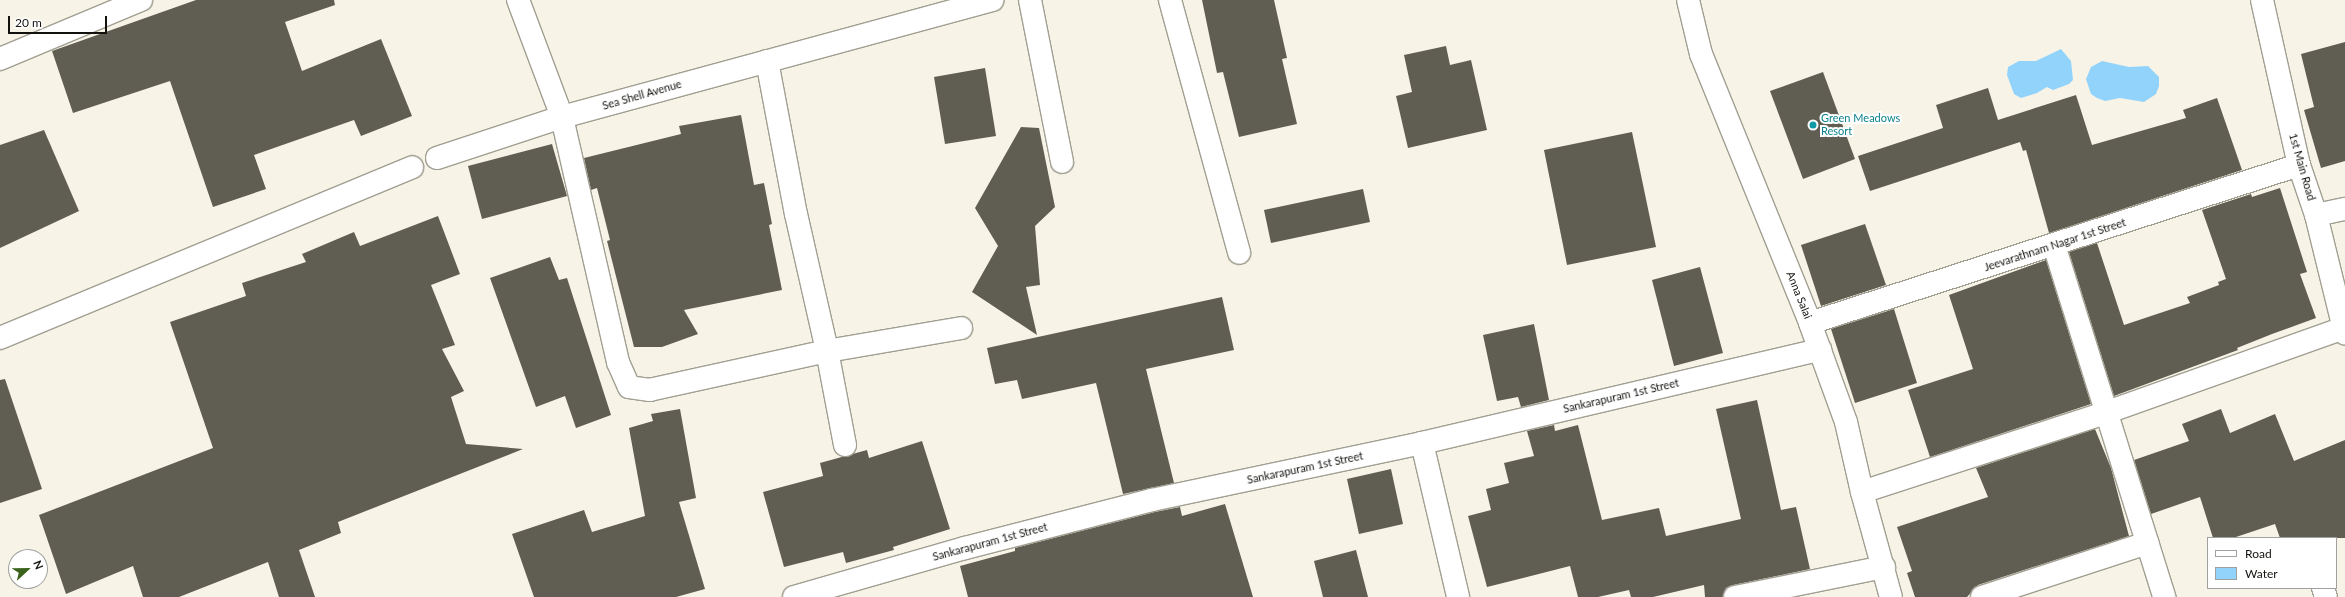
<!DOCTYPE html>
<style>
body{margin:0}
#map{position:relative;width:2345px;height:597px;overflow:hidden;background:#f7f4e7;font-family:Lato,sans-serif}
div>[style]{position:absolute}
.water>*{inset:0;background:#92d3fc}
.building>*{inset:0;background:#605e52}
.roads{filter:drop-shadow(1px 0 #a19f92) drop-shadow(-1px 0 #a19f92) drop-shadow(0 1px #a19f92) drop-shadow(0 -1px #a19f92)}
.minor>*{height:22px;margin:-11px;padding:0 11px;transform-origin:11px;border-radius:11px;background:#fff}
.dots>*{width:11px;height:11px;translate:-50% -50%;box-sizing:border-box;border:2px solid #fff;border-radius:50%}
span{translate:-50% -50%;white-space:nowrap;text-align:center;line-height:1.15;-webkit-text-stroke:4px #fff;paint-order:stroke}
.street-label{font-size:11px;color:#12110d}
.culture-label{font-size:11px;color:#0d838f}
.left{translate:0 -50%;text-align:left}
.legend{position:absolute;left:2207px;top:537px;width:130px;height:52px;box-sizing:border-box;background:#fff;border:1px solid #a0a09e;margin:0;padding:5px 7px;list-style:none;font-size:12px;color:#12110d}
.legend li{display:flex;align-items:center;gap:8px;height:20px}
.legend b{width:20px;border:1px solid #a0a09e}
.north{position:absolute;left:8px;top:549px;width:40px;height:40px;box-sizing:border-box;background:#fff;border:1px solid #a0a09e;border-radius:50%;rotate:68deg;font-size:11px;font-weight:700;line-height:16px;text-align:center;color:#12110d}
.north::after{content:'';display:block;margin:auto;width:14px;height:18px;background:#3b621c;clip-path:polygon(50% 0,100% 100%,50% 72%,0 100%)}
.scale{position:absolute;left:8px;top:16px;width:99px;height:18px;box-sizing:border-box;border:2px solid #12110d;border-top:0;padding-left:5px;font-size:12px;line-height:14px;white-space:nowrap;color:#12110d;-webkit-text-stroke:3px #fff;paint-order:stroke}
</style>
<div id="map">
<div class="water">
<i style="clip-path:polygon(2061px 49px,2071px 61px,2073px 80px,2069px 84px,2053px 90px,2047px 87px,2037px 93px,2021px 98px,2014px 94px,2007px 75px,2008px 67px,2019px 61px,2036px 61px)"></i>
<i style="clip-path:polygon(2102px 61px,2129px 67px,2148px 66px,2159px 77px,2159px 86px,2156px 94px,2144px 102px,2120px 98px,2105px 101px,2097px 98px,2091px 94px,2086px 79px,2091px 67px)"></i>
</div>
<div class="building">
<i style="clip-path:polygon(196px 0,334px 0,335px 5px,285px 22px,302px 71px,381px 39px,412px 116px,361px 136px,354px 120px,254px 155px,266px 189px,213px 207px,170px 81px,73px 113px,52px 51px)"></i>
<i style="clip-path:polygon(1202px 0,1274px 0,1287px 58px,1282px 59px,1297px 124px,1239px 137px,1223px 72px,1217px 73px)"></i>
<i style="clip-path:polygon(2345px 42px,2345px 161px,2321px 168px,2304px 110px,2314px 107px,2301px 54px)"></i>
<i style="clip-path:polygon(1446px 46px,1450px 65px,1471px 60px,1487px 130px,1408px 148px,1396px 96px,1412px 92px,1404px 55px)"></i>
<i style="clip-path:polygon(985px 68px,996px 136px,945px 144px,934px 77px)"></i>
<i style="clip-path:polygon(1823px 72px,1855px 159px,1803px 179px,1770px 91px)"></i>
<i style="clip-path:polygon(1988px 88px,1998px 120px,2076px 95px,2092px 145px,2186px 118px,2183px 110px,2217px 98px,2242px 170px,2049px 233px,2026px 150px,2023px 151px,2020px 142px,1870px 191px,1858px 156px,1943px 128px,1936px 105px)"></i>
<i style="clip-path:polygon(741px 115px,754px 185px,764px 183px,772px 224px,769px 225px,782px 290px,684px 310px,698px 334px,662px 347px,634px 347px,607px 241px,610px 240px,597px 188px,591px 190px,584px 158px,681px 134px,679px 126px)"></i>
<i style="clip-path:polygon(1021px 127px,1039px 128px,1055px 207px,1035px 226px,1040px 285px,1026px 287px,1037px 335px,972px 292px,998px 246px,975px 208px)"></i>
<i style="clip-path:polygon(44px 130px,79px 211px,0 248px,0 145px)"></i>
<i style="clip-path:polygon(1632px 132px,1656px 247px,1567px 265px,1544px 150px)"></i>
<i style="clip-path:polygon(552px 144px,567px 196px,482px 219px,468px 166px)"></i>
<i style="clip-path:polygon(2280px 188px,2307px 272px,2300px 274px,2316px 318px,2272px 334px,2237px 348px,2238px 350px,2114px 396px,2069px 252px,2097px 243px,2124px 325px,2190px 303px,2187px 297px,2219px 285px,2218px 282px,2226px 279px,2202px 210px,2251px 194px,2252px 197px)"></i>
<i style="clip-path:polygon(1363px 189px,1370px 222px,1271px 243px,1264px 210px)"></i>
<i style="clip-path:polygon(438px 216px,460px 274px,431px 285px,455px 345px,442px 349px,464px 391px,451px 397px,466px 444px,523px 449px,338px 522px,341px 533px,299px 550px,315px 597px,279px 597px,268px 562px,179px 597px,143px 597px,133px 566px,66px 594px,39px 515px,213px 448px,170px 322px,246px 296px,242px 283px,306px 262px,302px 254px,354px 232px,360px 246px)"></i>
<i style="clip-path:polygon(1865px 224px,1886px 285px,1821px 306px,1801px 245px)"></i>
<i style="clip-path:polygon(550px 257px,559px 280px,567px 278px,611px 415px,576px 428px,565px 396px,536px 407px,490px 278px)"></i>
<i style="clip-path:polygon(2046px 260px,2091px 404px,1930px 457px,1908px 390px,1973px 369px,1949px 295px)"></i>
<i style="clip-path:polygon(1700px 267px,1723px 353px,1674px 366px,1652px 280px)"></i>
<i style="clip-path:polygon(1222px 297px,1234px 350px,1146px 369px,1174px 483px,1123px 494px,1096px 383px,1022px 399px,1017px 380px,995px 384px,987px 348px)"></i>
<i style="clip-path:polygon(1894px 309px,1917px 383px,1855px 403px,1831px 329px)"></i>
<i style="clip-path:polygon(1534px 324px,1549px 400px,1521px 407px,1518px 397px,1497px 401px,1483px 335px)"></i>
<i style="clip-path:polygon(5px 379px,42px 489px,0 503px,0 380px)"></i>
<i style="clip-path:polygon(1757px 400px,1781px 510px,1796px 507px,1810px 569px,1733px 585px,1726px 588px,1723px 597px,1705px 597px,1704px 585px,1653px 597px,1631px 597px,1629px 590px,1598px 597px,1578px 597px,1570px 566px,1487px 587px,1468px 516px,1491px 510px,1486px 489px,1509px 483px,1504px 463px,1534px 456px,1527px 431px,1554px 425px,1555px 431px,1578px 425px,1602px 520px,1659px 508px,1666px 536px,1741px 519px,1716px 409px)"></i>
<i style="clip-path:polygon(680px 409px,696px 498px,679px 502px,705px 589px,676px 597px,534px 597px,512px 534px,584px 510px,592px 532px,645px 516px,629px 428px,653px 421px,651px 414px)"></i>
<i style="clip-path:polygon(2221px 409px,2230px 433px,2275px 414px,2294px 461px,2345px 440px,2345px 538px,2280px 538px,2275px 524px,2233px 538px,2213px 538px,2200px 497px,2151px 514px,2134px 460px,2189px 441px,2182px 424px)"></i>
<i style="clip-path:polygon(2095px 429px,2111px 468px,2129px 536px,1978px 585px,1967px 597px,1915px 597px,1907px 573px,1912px 571px,1897px 527px,1988px 497px,1976px 468px)"></i>
<i style="clip-path:polygon(922px 441px,950px 529px,893px 547px,894px 550px,846px 563px,843px 552px,784px 567px,763px 492px,823px 476px,820px 463px,867px 450px,869px 458px)"></i>
<i style="clip-path:polygon(1391px 469px,1403px 524px,1359px 534px,1347px 479px)"></i>
<i style="clip-path:polygon(1225px 504px,1253px 597px,968px 597px,960px 566px,1015px 551px,1015px 548px,1155px 512px,1180px 507px,1182px 516px)"></i>
<i style="clip-path:polygon(1356px 550px,1368px 597px,1323px 597px,1314px 561px)"></i>
</div>
<div class="roads">
<div class="minor">
<i style="left:1030px;top:0;width:165px;rotate:78.8deg"></i>
<i style="left:1170px;top:0;width:262px;rotate:74.7deg"></i>
<i style="left:1688px;top:0;width:56px;rotate:76.5deg"></i>
<i style="left:1701px;top:54px;width:290px;rotate:67.9deg"></i>
<i style="left:1810px;top:323px;width:105px;rotate:70deg"></i>
<i style="left:1846px;top:422px;width:72px;rotate:77.1deg"></i>
<i style="left:1862px;top:492px;width:109px;rotate:74.6deg"></i>
<i style="left:2262px;top:0;width:169px;rotate:77.4deg"></i>
<i style="left:2299px;top:165px;width:53px;rotate:71.2deg"></i>
<i style="left:2316px;top:215px;width:122px;rotate:76.2deg"></i>
<i style="left:0;top:59px;width:153px;rotate:-22.7deg"></i>
<i style="left:767px;top:61px;width:156px;rotate:79.3deg"></i>
<i style="left:796px;top:214px;width:140px;rotate:77.2deg"></i>
<i style="left:827px;top:351px;width:181px;rotate:167.6deg"></i>
<i style="left:650px;top:390px;width:21px;rotate:-172deg"></i>
<i style="left:629px;top:387px;width:27px;rotate:-114deg"></i>
<i style="left:618px;top:362px;width:251px;rotate:-102.9deg"></i>
<i style="left:562px;top:117px;width:446px;rotate:-15.2deg"></i>
<i style="left:437px;top:158px;width:132px;rotate:-18.2deg"></i>
<i style="left:562px;top:117px;width:125px;rotate:-110.6deg"></i>
<i style="left:2316px;top:215px;width:30px;rotate:-12deg"></i>
<i style="left:2054px;top:245px;width:369px;rotate:72.6deg"></i>
<i style="left:1810px;top:323px;width:514px;rotate:-17.91deg"></i>
<i style="left:0;top:338px;width:446px;rotate:-22.5deg"></i>
<i style="left:1422px;top:443px;width:158px;rotate:76.8deg"></i>
<i style="left:845px;top:445px;width:96px;rotate:-100.8deg"></i>
<i style="left:827px;top:351px;width:136px;rotate:-9.7deg"></i>
<i style="left:1862px;top:492px;width:256px;rotate:-18deg"></i>
<i style="left:2105px;top:413px;width:254px;rotate:-19.6deg"></i>
<i style="left:2323px;top:588px;width:9px;rotate:72deg"></i>
<i style="left:794px;top:597px;width:178px;rotate:-16deg"></i>
<i style="left:965px;top:548px;width:193px;rotate:-14.4deg"></i>
<i style="left:1152px;top:500px;width:276px;rotate:-11.9deg"></i>
<i style="left:1422px;top:443px;width:409px;rotate:-13.2deg"></i>
<i style="left:1735px;top:597px;width:152px;rotate:-11.4deg"></i>
<i style="left:1982px;top:597px;width:174px;rotate:-18.1deg"></i>
</div>
</div>
<div class="dots">
<i style="left:1813px;top:125px;background:#0f9aa8"></i>
</div>
<div class="street-label">
<span style="left:642px;top:95px;rotate:-16deg">Sea Shell Avenue</span>
<span style="left:2302px;top:167px;rotate:74deg">1st Main Road</span>
<span style="left:2055px;top:245px;rotate:-18deg">Jeevarathnam Nagar 1st Street</span>
<span style="left:1799px;top:295px;rotate:68deg">Anna Salai</span>
<span style="left:1621px;top:396px;rotate:-13deg">Sankarapuram 1st Street</span>
<span style="left:1305px;top:468px;rotate:-12deg">Sankarapuram 1st Street</span>
<span style="left:990px;top:542px;rotate:-15deg">Sankarapuram 1st Street</span>
</div>
<div class="culture-label">
<span class="left" style="left:1821px;top:125px">Green Meadows<br>Resort</span>
</div>
<ul class="legend">
<li><b style="height:5px;background:#fff"></b>Road</li>
<li><b style="height:11px;background:#92d3fc"></b>Water</li>
</ul>
<div class="north">N</div>
<div class="scale">20 m</div>
</div>
